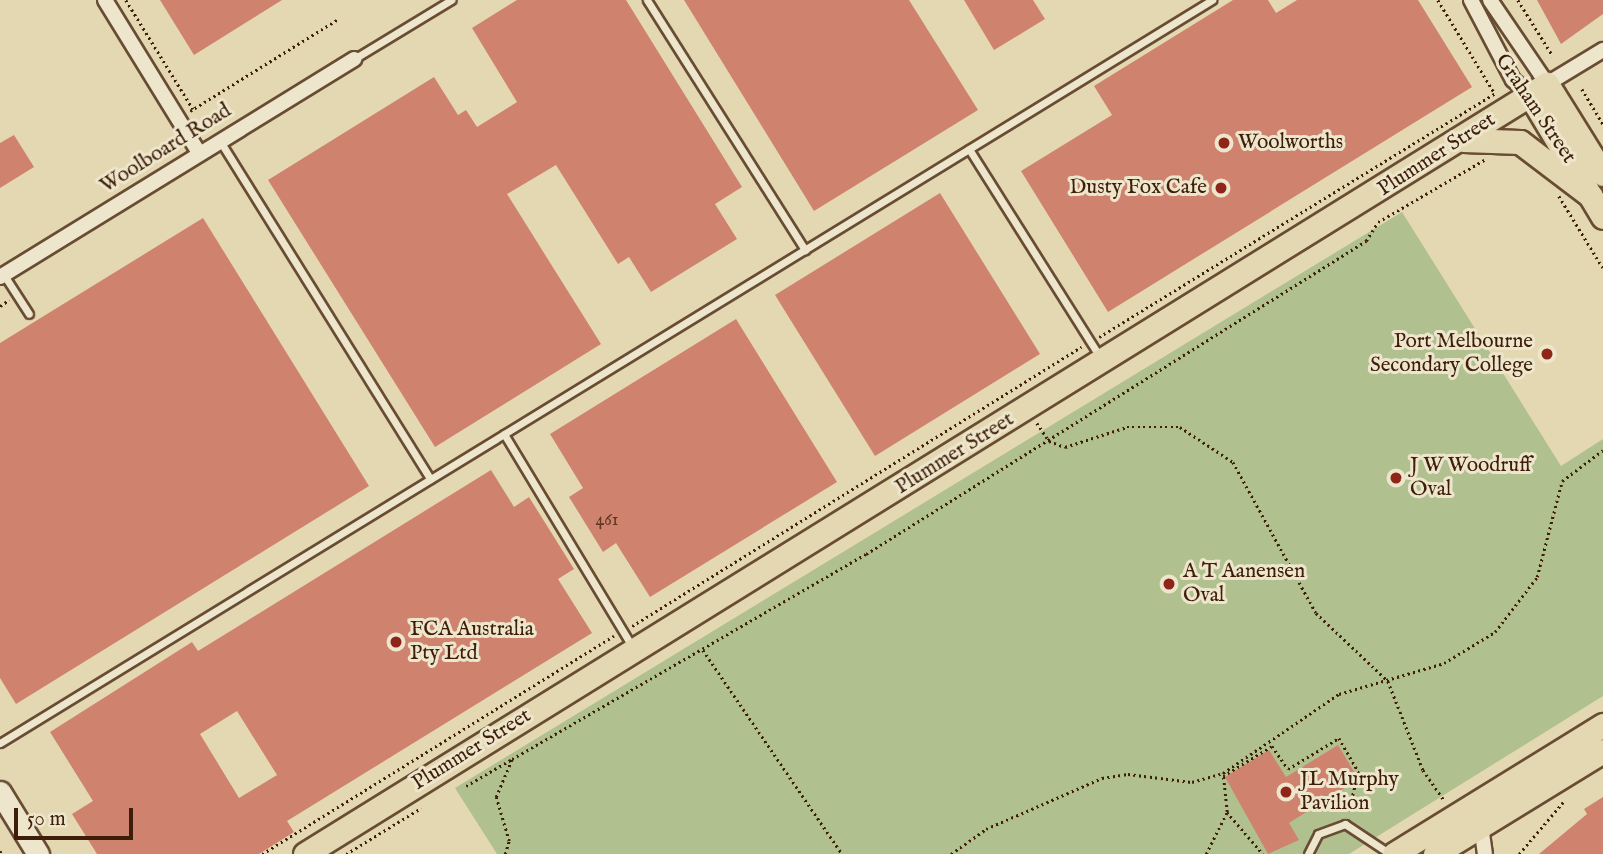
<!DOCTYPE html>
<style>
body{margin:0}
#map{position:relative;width:1603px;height:854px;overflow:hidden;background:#e4d8b2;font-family:"IM FELL English",serif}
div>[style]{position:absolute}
.green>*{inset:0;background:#b0c08f}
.building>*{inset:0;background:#cf836e}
.path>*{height:2.5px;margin-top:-1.25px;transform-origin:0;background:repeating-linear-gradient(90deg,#3e1e09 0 2px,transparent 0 5.5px)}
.roads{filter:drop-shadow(2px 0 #684c33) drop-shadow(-2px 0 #684c33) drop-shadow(0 2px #684c33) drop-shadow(0 -2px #684c33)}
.lane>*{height:7px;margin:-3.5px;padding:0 3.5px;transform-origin:3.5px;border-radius:3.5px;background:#ede6cd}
.street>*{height:14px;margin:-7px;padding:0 7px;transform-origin:7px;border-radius:7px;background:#ede6cd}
.secondary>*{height:21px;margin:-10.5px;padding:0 10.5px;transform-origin:10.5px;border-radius:10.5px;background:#ede6cd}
.primary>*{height:23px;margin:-11.5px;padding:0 11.5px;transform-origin:11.5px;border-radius:11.5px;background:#e4d8b2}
.dots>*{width:19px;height:19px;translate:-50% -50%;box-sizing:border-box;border:4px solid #ede6cd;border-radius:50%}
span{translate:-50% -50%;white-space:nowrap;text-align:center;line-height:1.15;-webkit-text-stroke:6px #ede6cd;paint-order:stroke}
.number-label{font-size:18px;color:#623722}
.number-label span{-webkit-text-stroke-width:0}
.street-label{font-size:21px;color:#3e1e09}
.poi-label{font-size:21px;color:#3e1e09}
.left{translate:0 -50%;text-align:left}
.right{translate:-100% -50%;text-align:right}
.scale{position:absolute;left:14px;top:808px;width:119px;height:32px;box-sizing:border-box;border:4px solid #3e1e09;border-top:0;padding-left:9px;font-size:21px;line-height:24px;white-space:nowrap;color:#3e1e09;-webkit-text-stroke:5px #ede6cd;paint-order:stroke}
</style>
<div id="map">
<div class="green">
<i style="clip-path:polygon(1402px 212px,1561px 466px,1603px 439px,1603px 696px,1349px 854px,497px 854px,455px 788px)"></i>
</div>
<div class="building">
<i style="clip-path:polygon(160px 0,282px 0,194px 55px)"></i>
<i style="clip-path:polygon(517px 0,626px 0,742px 187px,715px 204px,737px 239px,651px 292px,629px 257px,618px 264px,556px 165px,507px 194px,601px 344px,435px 447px,268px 180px,434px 77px,458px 115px,466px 110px,477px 127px,517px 102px,472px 28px)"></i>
<i style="clip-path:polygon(684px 0,909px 0,978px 110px,814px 211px)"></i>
<i style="clip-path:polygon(964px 0,1033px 0,1045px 19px,994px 50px)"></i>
<i style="clip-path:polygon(1233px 0,1268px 0,1276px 13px,1297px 0,1418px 0,1472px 87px,1108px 312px,1021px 171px,1112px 115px,1094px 86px)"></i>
<i style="clip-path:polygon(1537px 0,1603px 0,1603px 14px,1561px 44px)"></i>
<i style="clip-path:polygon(14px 135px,34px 167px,0 188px,0 143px)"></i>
<i style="clip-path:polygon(940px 193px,1040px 354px,875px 456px,775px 295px)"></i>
<i style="clip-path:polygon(203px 218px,369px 486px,16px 704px,0 678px,0 343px)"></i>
<i style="clip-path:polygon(736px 319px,837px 482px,650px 597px,616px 543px,603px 552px,569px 497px,583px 488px,550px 434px)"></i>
<i style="clip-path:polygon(evenodd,491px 470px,514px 507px,529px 497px,574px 569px,558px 579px,592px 633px,287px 821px,294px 832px,259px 854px,97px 854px,72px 814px,93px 801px,50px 732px,192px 642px,198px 651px,491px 470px,237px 711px,277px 775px,239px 798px,200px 734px,237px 711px)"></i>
<i style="clip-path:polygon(1338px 745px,1356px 775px,1354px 782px,1289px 823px,1299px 840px,1268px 854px,1225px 777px,1269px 750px,1286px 777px)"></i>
<i style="clip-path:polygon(1603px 797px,1603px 854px,1539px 854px,1587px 814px,1584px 809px)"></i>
</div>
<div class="path">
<i style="left:126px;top:0;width:128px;rotate:58.4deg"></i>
<i style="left:1438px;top:0;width:108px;rotate:58.7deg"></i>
<i style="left:1518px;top:0;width:66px;rotate:58deg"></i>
<i style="left:1582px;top:89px;width:41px;rotate:59deg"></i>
<i style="left:190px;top:111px;width:173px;rotate:-31.8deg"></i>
<i style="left:1559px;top:196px;width:84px;rotate:58.6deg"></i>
<i style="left:0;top:306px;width:11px;rotate:-34deg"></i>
<i style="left:1099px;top:337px;width:465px;rotate:-31.6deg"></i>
<i style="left:1037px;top:423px;width:22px;rotate:56deg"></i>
<i style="left:1049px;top:441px;width:17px;rotate:21deg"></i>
<i style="left:1065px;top:447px;width:65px;rotate:-17.9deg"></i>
<i style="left:1127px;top:427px;width:53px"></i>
<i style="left:1180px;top:427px;width:64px;rotate:33.4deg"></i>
<i style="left:1233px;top:462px;width:172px;rotate:61.2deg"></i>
<i style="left:1316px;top:613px;width:99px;rotate:43.4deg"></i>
<i style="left:1388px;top:681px;width:96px;rotate:68.5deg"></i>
<i style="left:1423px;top:770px;width:37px;rotate:55deg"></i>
<i style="left:632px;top:626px;width:529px;rotate:-31.86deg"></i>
<i style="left:703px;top:650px;width:247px;rotate:55.7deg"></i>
<i style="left:1223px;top:776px;width:57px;rotate:-31.5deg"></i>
<i style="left:1272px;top:746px;width:28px;rotate:55deg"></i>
<i style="left:1288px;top:769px;width:60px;rotate:-31.3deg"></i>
<i style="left:1339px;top:738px;width:39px;rotate:60deg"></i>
<i style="left:1359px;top:772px;width:43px;rotate:104.7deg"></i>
<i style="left:466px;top:786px;width:53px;rotate:-30.4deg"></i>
<i style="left:1227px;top:812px;width:55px;rotate:49.4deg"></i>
<i style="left:0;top:851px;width:4px;rotate:56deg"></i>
<i style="left:262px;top:854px;width:414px;rotate:-31.8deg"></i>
<i style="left:346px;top:854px;width:88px;rotate:-31.5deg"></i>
<i style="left:505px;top:854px;width:14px;rotate:-73deg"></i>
<i style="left:509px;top:841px;width:46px;rotate:-106.5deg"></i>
<i style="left:496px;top:797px;width:41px;rotate:-67.2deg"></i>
<i style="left:512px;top:759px;width:409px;rotate:-30.1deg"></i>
<i style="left:866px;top:554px;width:590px;rotate:-32.05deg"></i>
<i style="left:1366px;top:241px;width:22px;rotate:-58deg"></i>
<i style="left:1378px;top:222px;width:123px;rotate:-30.3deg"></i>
<i style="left:951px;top:854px;width:43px;rotate:-35.5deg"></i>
<i style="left:986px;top:829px;width:127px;rotate:-23.7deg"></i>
<i style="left:1102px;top:778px;width:26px;rotate:-9deg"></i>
<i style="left:1128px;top:774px;width:64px;rotate:7.1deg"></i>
<i style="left:1192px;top:782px;width:32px;rotate:-16deg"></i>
<i style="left:1206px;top:854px;width:47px;rotate:-63.4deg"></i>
<i style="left:1227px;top:812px;width:39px;rotate:-96deg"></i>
<i style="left:1223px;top:773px;width:140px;rotate:-34.3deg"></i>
<i style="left:1339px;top:694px;width:109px;rotate:-16.4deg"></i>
<i style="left:1444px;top:663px;width:60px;rotate:-31.3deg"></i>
<i style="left:1495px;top:632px;width:69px;rotate:-52.6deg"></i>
<i style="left:1537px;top:577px;width:99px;rotate:-75.4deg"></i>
<i style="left:1562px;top:481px;width:51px;rotate:-37.1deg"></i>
<i style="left:1519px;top:854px;width:71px;rotate:-49.6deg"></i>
</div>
<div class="roads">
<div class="lane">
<i style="left:647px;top:0;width:296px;rotate:57.7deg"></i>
<i style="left:354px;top:59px;width:114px;rotate:-31.3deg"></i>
<i style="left:220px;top:141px;width:398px;rotate:58.1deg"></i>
<i style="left:969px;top:149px;width:246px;rotate:57.8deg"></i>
<i style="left:4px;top:275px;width:46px;rotate:57.3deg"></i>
<i style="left:504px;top:434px;width:248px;rotate:58.9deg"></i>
<i style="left:0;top:743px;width:1422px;rotate:-31.51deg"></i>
<i style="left:1308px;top:854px;width:22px;rotate:-63deg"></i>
<i style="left:1318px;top:834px;width:29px;rotate:-20deg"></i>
<i style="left:1345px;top:824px;width:54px;rotate:33.7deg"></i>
</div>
<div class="street">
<i style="left:105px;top:0;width:180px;rotate:58.4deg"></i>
<i style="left:1471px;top:0;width:90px;rotate:62.3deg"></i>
<i style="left:1513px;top:80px;width:23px;rotate:41deg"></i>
<i style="left:1490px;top:0;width:102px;rotate:55.8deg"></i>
<i style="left:1547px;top:84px;width:66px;rotate:-31.3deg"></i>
<i style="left:0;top:277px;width:416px;rotate:-31.6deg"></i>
<i style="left:1481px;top:826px;width:28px;rotate:82deg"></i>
</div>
<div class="secondary">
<i style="left:0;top:792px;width:73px;rotate:58.5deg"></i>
</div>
<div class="primary">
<i style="left:1530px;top:95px;width:142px;rotate:59.1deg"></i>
<i style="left:1463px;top:140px;width:57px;rotate:2deg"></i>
<i style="left:1520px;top:142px;width:89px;rotate:37.3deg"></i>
<i style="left:305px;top:854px;width:1461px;rotate:-31.8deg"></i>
<i style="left:1547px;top:84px;width:106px;rotate:58.1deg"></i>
<i style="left:1394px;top:854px;width:246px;rotate:-31.7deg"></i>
<i style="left:1435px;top:854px;width:197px;rotate:-31.5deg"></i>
</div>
</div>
<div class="dots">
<i style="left:1224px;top:143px;background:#8f2418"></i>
<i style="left:1221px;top:188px;background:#8f2418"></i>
<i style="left:1547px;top:354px;background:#8f2418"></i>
<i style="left:1396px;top:478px;background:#8f2418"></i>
<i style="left:1169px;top:584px;background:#8f2418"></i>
<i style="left:396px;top:642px;background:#8f2418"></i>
<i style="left:1286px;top:792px;background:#8f2418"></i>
</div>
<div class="number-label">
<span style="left:607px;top:521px">461</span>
</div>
<div class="street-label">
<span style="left:1535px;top:109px;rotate:56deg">Graham Street</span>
<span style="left:166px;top:149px;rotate:-32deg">Woolboard Road</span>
<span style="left:1437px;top:155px;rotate:-33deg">Plummer Street</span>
<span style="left:955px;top:454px;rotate:-32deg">Plummer Street</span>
<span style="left:472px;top:750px;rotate:-32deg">Plummer Street</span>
</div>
<div class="poi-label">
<span class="left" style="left:1238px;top:143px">Woolworths</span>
<span class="right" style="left:1207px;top:188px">Dusty Fox Cafe</span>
<span class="right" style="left:1533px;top:354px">Port Melbourne<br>Secondary College</span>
<span class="left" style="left:1410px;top:478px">J W Woodruff<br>Oval</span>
<span class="left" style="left:1183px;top:584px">A T Aanensen<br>Oval</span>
<span class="left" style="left:410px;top:642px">FCA Australia<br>Pty Ltd</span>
<span class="left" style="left:1300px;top:792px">JL Murphy<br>Pavilion</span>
</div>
<div class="scale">50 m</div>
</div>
